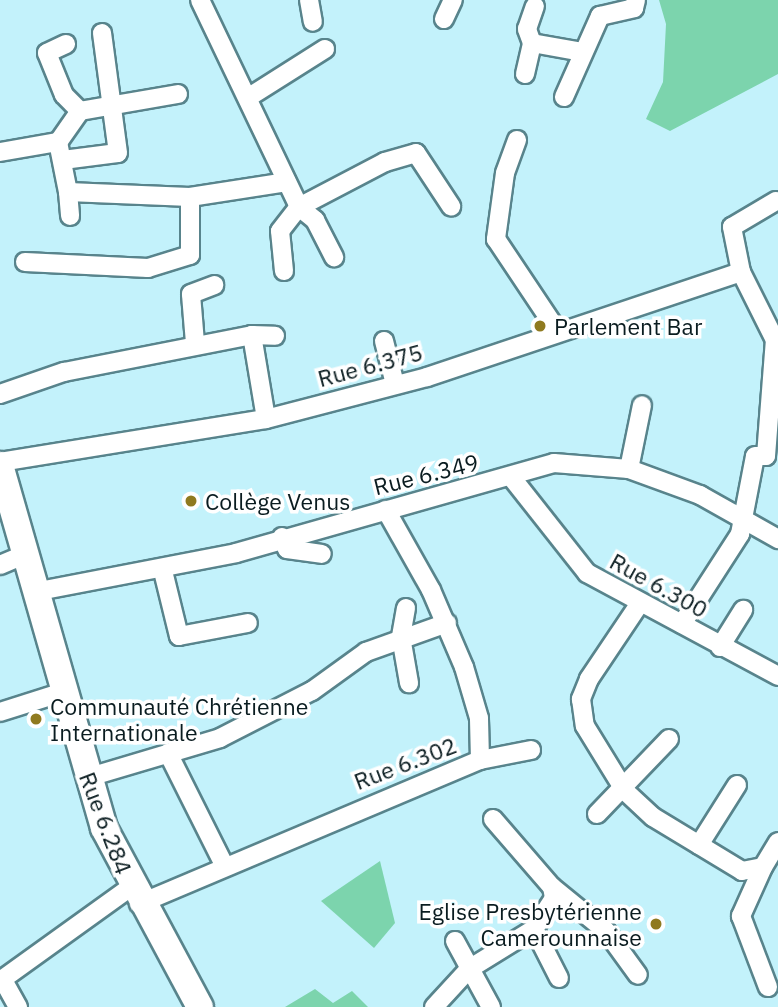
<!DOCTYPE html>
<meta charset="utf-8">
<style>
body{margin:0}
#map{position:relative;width:778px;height:1007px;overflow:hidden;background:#c3f2fb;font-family:"IBM Plex Sans",sans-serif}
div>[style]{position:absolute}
.green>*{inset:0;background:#7cd4ad}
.roads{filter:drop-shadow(2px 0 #58848c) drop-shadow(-2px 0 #58848c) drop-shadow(0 2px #58848c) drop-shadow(0 -2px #58848c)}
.street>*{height:18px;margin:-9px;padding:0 9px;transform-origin:9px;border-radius:9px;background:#fff}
.secondary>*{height:26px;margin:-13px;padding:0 13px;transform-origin:13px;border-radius:13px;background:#fff}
.dots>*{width:19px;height:19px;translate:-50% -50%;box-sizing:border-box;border:4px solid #fff;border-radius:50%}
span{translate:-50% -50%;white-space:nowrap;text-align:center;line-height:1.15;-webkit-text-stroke:7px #fff;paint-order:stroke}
.poi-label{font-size:23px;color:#0a1c20}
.left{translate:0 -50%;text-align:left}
.right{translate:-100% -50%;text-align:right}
.street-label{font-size:23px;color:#0a1c20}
</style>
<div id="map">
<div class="green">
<i style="clip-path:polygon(659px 0,778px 0,778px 74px,670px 131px,646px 119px,663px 82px,666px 24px)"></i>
<i style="clip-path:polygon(380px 861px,395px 923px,374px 948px,321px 901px)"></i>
<i style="clip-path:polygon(315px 989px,333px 1003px,352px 991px,368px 1007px,285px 1007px)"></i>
</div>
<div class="roads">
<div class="street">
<i style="left:200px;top:0;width:229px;rotate:64.4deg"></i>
<i style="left:299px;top:207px;width:21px;rotate:39deg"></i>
<i style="left:315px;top:220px;width:42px;rotate:62.8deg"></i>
<i style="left:309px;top:0;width:22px;rotate:80deg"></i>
<i style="left:444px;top:19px;width:21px;rotate:-65deg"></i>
<i style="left:532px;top:43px;width:52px;rotate:10deg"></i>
<i style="left:66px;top:44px;width:21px;rotate:155deg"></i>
<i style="left:47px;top:53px;width:45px;rotate:68deg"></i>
<i style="left:64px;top:95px;width:23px;rotate:45deg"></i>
<i style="left:525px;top:74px;width:32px;rotate:-77deg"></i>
<i style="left:532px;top:43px;width:15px;rotate:-110deg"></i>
<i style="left:527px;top:29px;width:24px;rotate:-71deg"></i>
<i style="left:178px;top:94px;width:99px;rotate:170.2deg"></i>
<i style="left:80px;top:111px;width:38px;rotate:125deg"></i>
<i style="left:58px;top:142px;width:51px;rotate:78.7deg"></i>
<i style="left:68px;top:192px;width:122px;rotate:2.3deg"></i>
<i style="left:190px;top:197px;width:98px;rotate:-8.8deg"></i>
<i style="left:249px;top:97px;width:90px;rotate:-32.3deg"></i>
<i style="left:564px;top:97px;width:89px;rotate:-66deg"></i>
<i style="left:600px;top:16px;width:35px;rotate:-13deg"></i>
<i style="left:634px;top:8px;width:8px;rotate:-76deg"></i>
<i style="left:517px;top:140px;width:35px;rotate:110deg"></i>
<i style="left:505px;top:173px;width:67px;rotate:97.8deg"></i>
<i style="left:496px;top:239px;width:108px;rotate:56.3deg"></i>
<i style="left:0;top:152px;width:59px;rotate:-9.8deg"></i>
<i style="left:63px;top:160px;width:55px;rotate:-7.3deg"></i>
<i style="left:118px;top:153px;width:121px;rotate:-97.6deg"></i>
<i style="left:68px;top:192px;width:24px;rotate:85deg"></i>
<i style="left:25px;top:262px;width:123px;rotate:2.8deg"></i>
<i style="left:148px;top:268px;width:44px;rotate:-17.2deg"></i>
<i style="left:190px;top:255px;width:58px;rotate:-90deg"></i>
<i style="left:284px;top:271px;width:40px;rotate:-95.7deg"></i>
<i style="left:280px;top:231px;width:31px;rotate:-52deg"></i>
<i style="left:299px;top:207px;width:97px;rotate:-27.6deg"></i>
<i style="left:385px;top:162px;width:32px;rotate:-16deg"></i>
<i style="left:416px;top:153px;width:64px;rotate:56.6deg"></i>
<i style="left:252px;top:335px;width:23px;rotate:2deg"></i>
<i style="left:384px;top:341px;width:44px;rotate:75.7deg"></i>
<i style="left:195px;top:343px;width:49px;rotate:-94.7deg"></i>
<i style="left:191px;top:294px;width:25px;rotate:-21deg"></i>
<i style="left:0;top:394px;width:68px;rotate:-19deg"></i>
<i style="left:64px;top:372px;width:192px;rotate:-11.1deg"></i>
<i style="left:252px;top:335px;width:85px;rotate:80.5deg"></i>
<i style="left:0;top:462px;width:269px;rotate:-9.2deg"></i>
<i style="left:266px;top:419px;width:166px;rotate:-14.6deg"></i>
<i style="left:427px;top:377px;width:331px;rotate:-18.5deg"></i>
<i style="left:629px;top:469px;width:65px;rotate:-78.5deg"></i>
<i style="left:512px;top:478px;width:121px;rotate:51.7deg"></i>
<i style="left:587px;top:573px;width:217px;rotate:28.3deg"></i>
<i style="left:282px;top:537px;width:13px;rotate:67deg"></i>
<i style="left:287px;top:549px;width:35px;rotate:8deg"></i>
<i style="left:0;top:565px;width:25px;rotate:-23deg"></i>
<i style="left:163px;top:571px;width:67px;rotate:76.2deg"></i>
<i style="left:179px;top:636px;width:70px;rotate:-10.7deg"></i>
<i style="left:34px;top:592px;width:206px;rotate:-10.9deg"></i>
<i style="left:236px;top:553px;width:330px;rotate:-15.8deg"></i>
<i style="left:554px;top:463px;width:75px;rotate:4.6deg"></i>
<i style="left:629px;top:469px;width:76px;rotate:20.1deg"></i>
<i style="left:700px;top:495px;width:90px;rotate:29.4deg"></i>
<i style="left:640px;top:603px;width:92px;rotate:123.9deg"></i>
<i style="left:589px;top:679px;width:22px;rotate:112deg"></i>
<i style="left:581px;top:699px;width:27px;rotate:82deg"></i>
<i style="left:585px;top:726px;width:76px;rotate:58.4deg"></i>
<i style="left:625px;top:791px;width:38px;rotate:43deg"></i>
<i style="left:653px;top:817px;width:104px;rotate:31.2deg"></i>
<i style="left:742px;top:871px;width:21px;rotate:-11deg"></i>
<i style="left:763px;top:867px;width:54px;rotate:114.2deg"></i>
<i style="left:741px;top:916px;width:76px;rotate:69.2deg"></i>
<i style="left:406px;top:608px;width:29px;rotate:100deg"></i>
<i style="left:401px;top:637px;width:47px;rotate:80.1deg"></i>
<i style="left:682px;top:624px;width:107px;rotate:-57.2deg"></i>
<i style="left:740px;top:534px;width:79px;rotate:-79.1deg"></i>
<i style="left:755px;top:456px;width:11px"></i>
<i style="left:766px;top:456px;width:116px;rotate:-85.6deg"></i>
<i style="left:775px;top:340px;width:76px;rotate:-116.6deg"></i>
<i style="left:741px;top:272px;width:46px;rotate:-101.3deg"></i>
<i style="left:732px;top:227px;width:51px;rotate:-30.6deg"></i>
<i style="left:720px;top:647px;width:44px;rotate:-58.1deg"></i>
<i style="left:0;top:712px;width:66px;rotate:-17.6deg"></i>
<i style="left:168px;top:753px;width:125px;rotate:63.4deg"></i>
<i style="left:480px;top:760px;width:52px;rotate:-11.1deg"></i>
<i style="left:86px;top:778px;width:140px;rotate:-16.6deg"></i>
<i style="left:220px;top:738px;width:103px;rotate:-27.1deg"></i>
<i style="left:312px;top:691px;width:67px;rotate:-35.8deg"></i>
<i style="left:366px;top:652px;width:86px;rotate:-19.7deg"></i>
<i style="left:597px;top:814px;width:104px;rotate:-46.2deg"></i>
<i style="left:493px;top:819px;width:90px;rotate:49.1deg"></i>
<i style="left:552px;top:887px;width:70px;rotate:39.2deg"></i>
<i style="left:606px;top:931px;width:54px;rotate:54deg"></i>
<i style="left:699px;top:845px;width:71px;rotate:-57.7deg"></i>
<i style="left:763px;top:867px;width:29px;rotate:-59deg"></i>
<i style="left:139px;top:904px;width:370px;rotate:-22.9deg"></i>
<i style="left:480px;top:760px;width:42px;rotate:-91.4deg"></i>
<i style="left:479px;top:718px;width:53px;rotate:-106.4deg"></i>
<i style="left:464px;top:667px;width:84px;rotate:-113.2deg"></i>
<i style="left:431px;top:590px;width:92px;rotate:-119.4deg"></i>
<i style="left:534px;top:929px;width:55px;rotate:63deg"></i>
<i style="left:455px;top:941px;width:75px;rotate:61.4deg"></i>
<i style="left:3px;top:980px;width:31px;rotate:61deg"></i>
<i style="left:0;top:981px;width:161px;rotate:-35.7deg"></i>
<i style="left:434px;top:1007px;width:52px;rotate:-47.4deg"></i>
<i style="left:469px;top:969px;width:76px;rotate:-31.6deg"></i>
<i style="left:534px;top:929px;width:37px;rotate:-57deg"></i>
<i style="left:554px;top:898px;width:11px;rotate:-100deg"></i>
</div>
<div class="secondary">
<i style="left:0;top:465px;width:378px;rotate:74deg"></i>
<i style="left:104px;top:828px;width:203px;rotate:61.8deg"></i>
</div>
</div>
<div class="dots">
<i style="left:540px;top:326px;background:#8f7a1f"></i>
<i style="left:191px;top:501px;background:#8f7a1f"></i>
<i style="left:36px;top:719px;background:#8f7a1f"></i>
<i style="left:656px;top:924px;background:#8f7a1f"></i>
</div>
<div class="poi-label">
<span class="left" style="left:554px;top:326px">Parlement Bar</span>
<span class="left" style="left:205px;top:501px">Collège Venus</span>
<span class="left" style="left:50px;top:719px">Communauté Chrétienne<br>Internationale</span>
<span class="right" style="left:642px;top:924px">Eglise Presbytérienne<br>Camerounnaise</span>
</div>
<div class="street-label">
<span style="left:370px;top:365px;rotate:-15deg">Rue 6.375</span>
<span style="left:426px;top:474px;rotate:-14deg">Rue 6.349</span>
<span style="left:659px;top:585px;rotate:29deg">Rue 6.300</span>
<span style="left:405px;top:763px;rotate:-21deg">Rue 6.302</span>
<span style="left:106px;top:823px;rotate:69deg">Rue 6.284</span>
</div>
</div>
